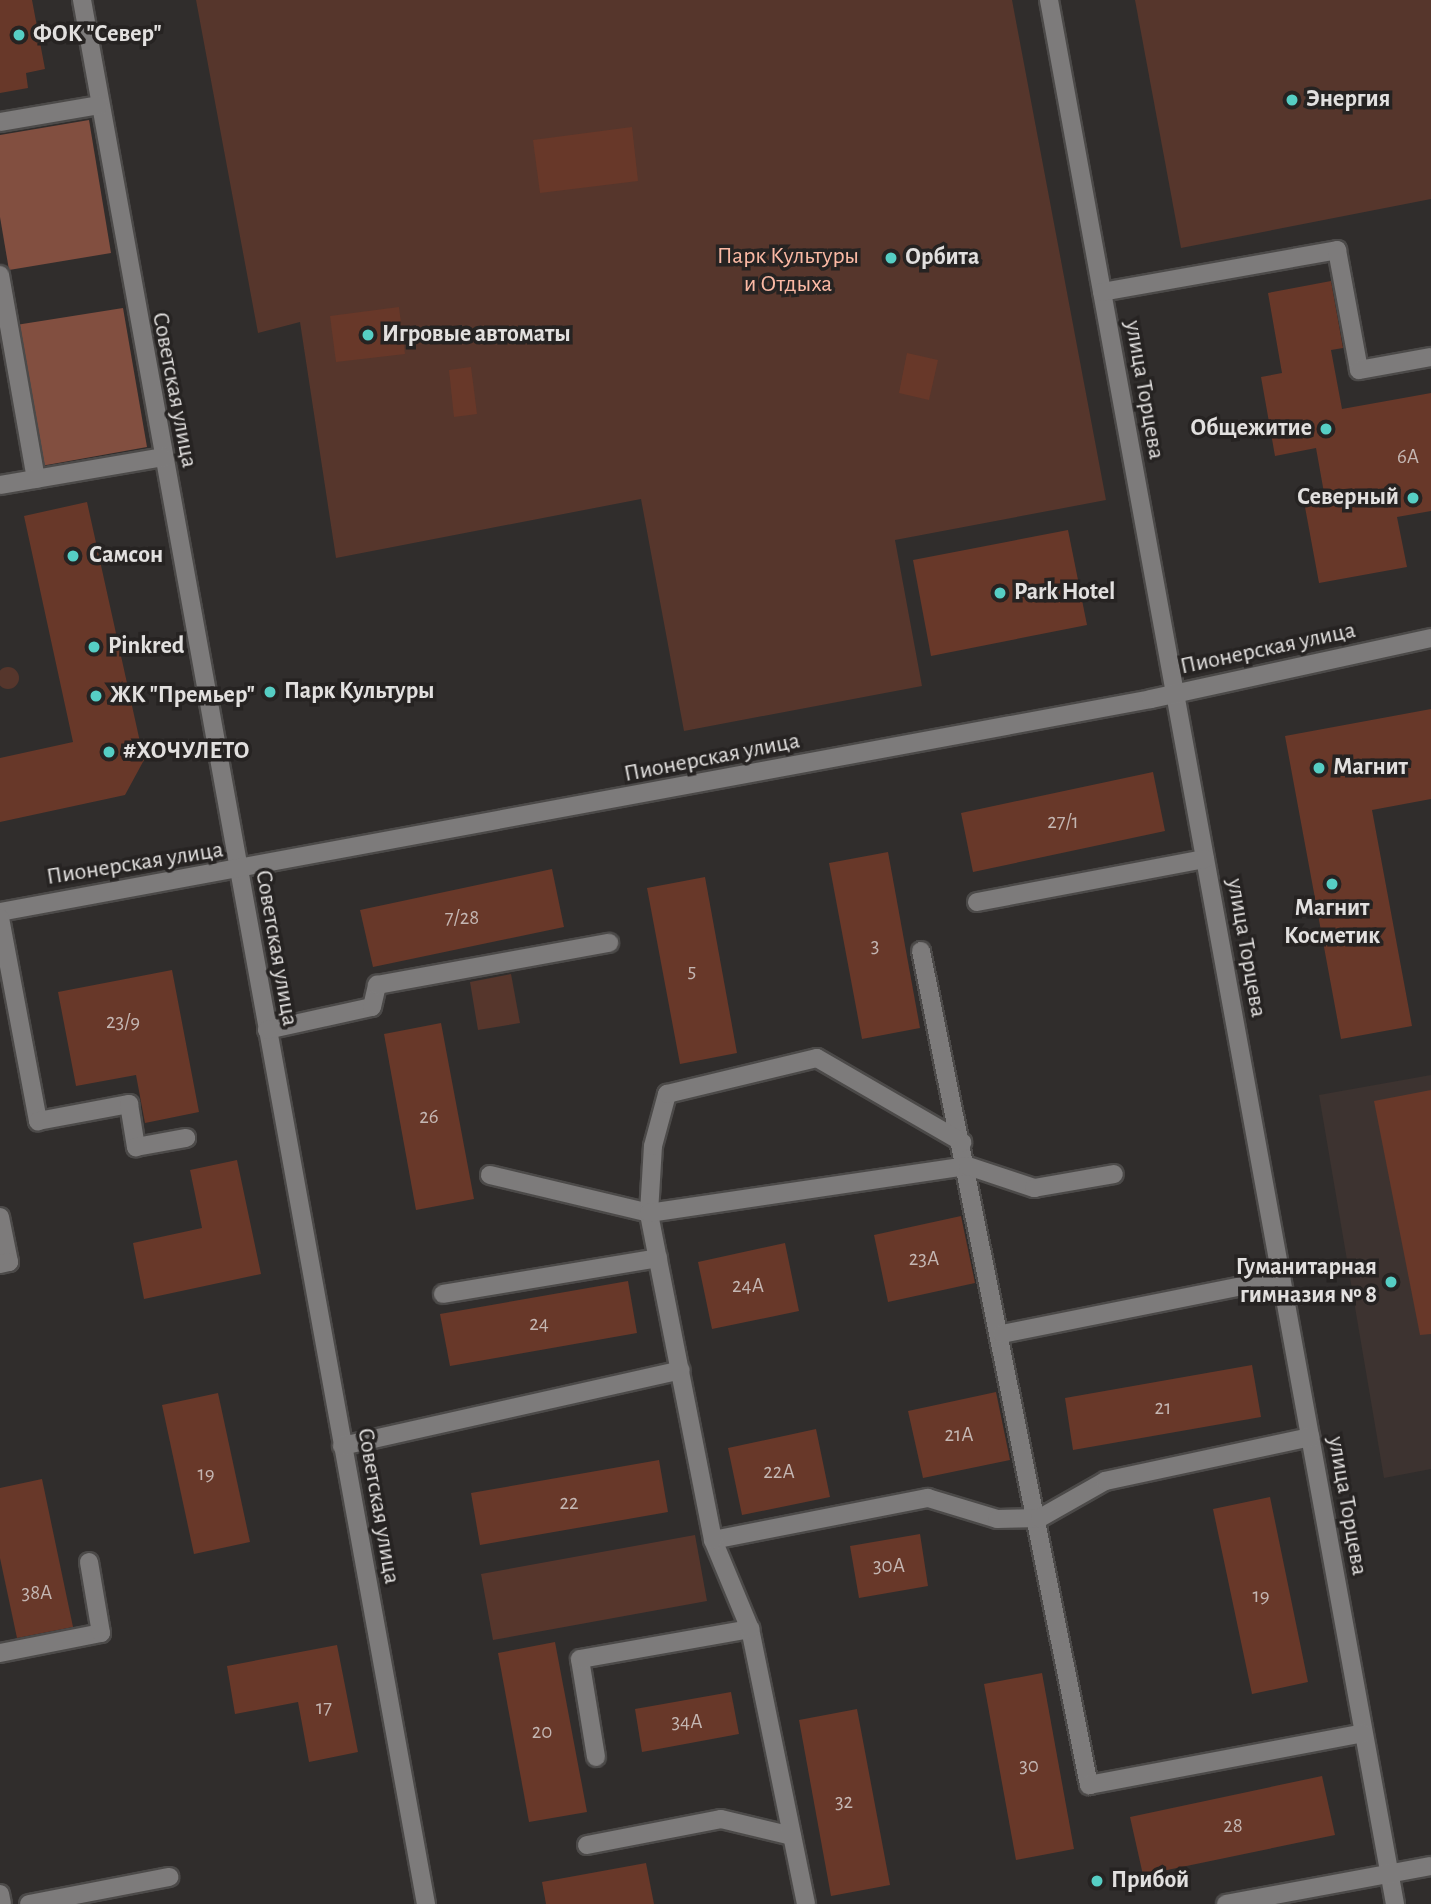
<!DOCTYPE html>
<meta charset="utf-8">
<style>
body{margin:0}
#map{position:relative;width:1431px;height:1904px;overflow:hidden;background:#302d2c;font-family:"Alegreya Sans",sans-serif}
div>[style]{position:absolute}
.built>*{inset:0;background:#3d3330}
.green>*{inset:0;background:#56362c}
.round{border-radius:50%}
.forest>*{inset:0;background:#824f40}
.building>*{inset:0;background:#683829}
.roads{filter:drop-shadow(2px 0 #4c4a49) drop-shadow(-2px 0 #4c4a49) drop-shadow(0 2px #4c4a49) drop-shadow(0 -2px #4c4a49)}
.minor>*{height:18px;margin:-9px;padding:0 9px;transform-origin:9px;border-radius:9px;background:#7d7b7b}
.dots>*{width:19px;height:19px;translate:-50% -50%;box-sizing:border-box;border:4px solid #262322;border-radius:50%}
span{translate:-50% -50%;white-space:nowrap;text-align:center;line-height:1.15;-webkit-text-stroke:7px #262322;paint-order:stroke}
.number-label{font-size:21px;color:#c4b6b2}
.number-label span{-webkit-text-stroke-width:0}
.poi-label{font-size:24px;color:#e2e0df;font-weight:700}
.left{translate:0 -50%;text-align:left}
.right{translate:-100% -50%;text-align:right}
.park-label{font-size:24px;color:#fbb9a4}
.street-label{font-size:24px;color:#e2e0df}
</style>
<div id="map">
<div class="built">
<i style="clip-path:polygon(1431px 1075px,1431px 1469px,1384px 1478px,1319px 1095px)"></i>
</div>
<div class="green">
<i style="clip-path:polygon(196px 0,1012px 0,1106px 500px,895px 540px,922px 686px,684px 731px,641px 499px,336px 558px,300px 322px,258px 333px)"></i>
<i style="clip-path:polygon(1135px 0,1431px 0,1431px 199px,1181px 248px)"></i>
<i class="round" style="left:-3px;top:667px;width:22px;height:22px"></i>
<i style="clip-path:polygon(511px 974px,520px 1023px,478px 1030px,470px 982px)"></i>
<i style="clip-path:polygon(695px 1535px,707px 1601px,493px 1640px,481px 1574px)"></i>
</div>
<div class="forest">
<i style="clip-path:polygon(89px 120px,111px 253px,9px 270px,0 217px,0 135px)"></i>
<i style="clip-path:polygon(123px 308px,147px 447px,41px 466px,16px 325px)"></i>
</div>
<div class="building">
<i style="clip-path:polygon(0 0,32px 0,45px 69px,26px 73px,28px 88px,0 93px)"></i>
<i style="clip-path:polygon(632px 127px,638px 181px,540px 193px,533px 140px)"></i>
<i style="clip-path:polygon(1331px 281px,1343px 348px,1331px 350px,1342px 409px,1431px 393px,1431px 511px,1397px 517px,1407px 567px,1319px 583px,1305px 507px,1326px 504px,1316px 448px,1275px 456px,1261px 377px,1282px 373px,1268px 293px)"></i>
<i style="clip-path:polygon(399px 307px,405px 354px,336px 362px,330px 316px)"></i>
<i style="clip-path:polygon(907px 353px,938px 360px,929px 400px,899px 393px)"></i>
<i style="clip-path:polygon(471px 367px,477px 414px,454px 417px,449px 370px)"></i>
<i style="clip-path:polygon(87px 502px,144px 760px,125px 795px,0 822px,0 758px,73px 742px,24px 516px)"></i>
<i style="clip-path:polygon(1068px 530px,1087px 625px,931px 656px,913px 560px)"></i>
<i style="clip-path:polygon(1431px 709px,1431px 799px,1372px 810px,1412px 1026px,1341px 1039px,1285px 736px)"></i>
<i style="clip-path:polygon(1153px 772px,1165px 831px,973px 872px,961px 813px)"></i>
<i style="clip-path:polygon(888px 852px,920px 1028px,862px 1039px,829px 863px)"></i>
<i style="clip-path:polygon(552px 869px,564px 927px,373px 967px,360px 910px)"></i>
<i style="clip-path:polygon(705px 877px,737px 1053px,680px 1064px,647px 888px)"></i>
<i style="clip-path:polygon(172px 970px,199px 1112px,145px 1123px,136px 1075px,76px 1086px,58px 992px)"></i>
<i style="clip-path:polygon(441px 1023px,474px 1199px,416px 1210px,384px 1034px)"></i>
<i style="clip-path:polygon(1431px 1090px,1431px 1334px,1420px 1335px,1374px 1101px)"></i>
<i style="clip-path:polygon(237px 1160px,261px 1274px,144px 1299px,133px 1243px,202px 1228px,190px 1170px)"></i>
<i style="clip-path:polygon(961px 1216px,975px 1283px,888px 1302px,874px 1235px)"></i>
<i style="clip-path:polygon(785px 1243px,799px 1311px,712px 1329px,698px 1262px)"></i>
<i style="clip-path:polygon(628px 1281px,637px 1333px,450px 1366px,440px 1314px)"></i>
<i style="clip-path:polygon(1252px 1365px,1261px 1417px,1073px 1450px,1065px 1398px)"></i>
<i style="clip-path:polygon(996px 1392px,1010px 1460px,923px 1478px,908px 1411px)"></i>
<i style="clip-path:polygon(218px 1393px,250px 1542px,194px 1554px,162px 1405px)"></i>
<i style="clip-path:polygon(816px 1429px,830px 1497px,742px 1515px,728px 1448px)"></i>
<i style="clip-path:polygon(659px 1460px,668px 1512px,480px 1545px,471px 1493px)"></i>
<i style="clip-path:polygon(42px 1479px,73px 1627px,17px 1638px,0 1558px,0 1488px)"></i>
<i style="clip-path:polygon(1270px 1497px,1308px 1682px,1252px 1694px,1213px 1509px)"></i>
<i style="clip-path:polygon(920px 1534px,928px 1586px,859px 1598px,850px 1546px)"></i>
<i style="clip-path:polygon(555px 1642px,587px 1812px,529px 1822px,498px 1653px)"></i>
<i style="clip-path:polygon(337px 1645px,358px 1752px,309px 1762px,298px 1702px,235px 1714px,227px 1666px)"></i>
<i style="clip-path:polygon(1042px 1673px,1074px 1849px,1016px 1860px,984px 1684px)"></i>
<i style="clip-path:polygon(731px 1692px,739px 1734px,642px 1752px,635px 1709px)"></i>
<i style="clip-path:polygon(857px 1709px,890px 1885px,831px 1896px,799px 1720px)"></i>
<i style="clip-path:polygon(1322px 1776px,1335px 1835px,1143px 1875px,1130px 1817px)"></i>
<i style="clip-path:polygon(646px 1863px,654px 1904px,546px 1904px,542px 1882px)"></i>
</div>
<div class="roads">
<div class="minor">
<i style="left:82px;top:0;width:1935px;rotate:79.76deg"></i>
<i style="left:1049px;top:0;width:1935px;rotate:79.7deg"></i>
<i style="left:0;top:122px;width:100px;rotate:-9.7deg"></i>
<i style="left:0;top:275px;width:207px;rotate:80deg"></i>
<i style="left:1102px;top:292px;width:239px;rotate:-10.1deg"></i>
<i style="left:1337px;top:250px;width:122px;rotate:79.6deg"></i>
<i style="left:1359px;top:370px;width:73px;rotate:-10.2deg"></i>
<i style="left:0;top:485px;width:165px;rotate:-9.7deg"></i>
<i style="left:977px;top:902px;width:232px;rotate:-10.7deg"></i>
<i style="left:0;top:912px;width:1171px;rotate:-10.48deg"></i>
<i style="left:1151px;top:699px;width:287px;rotate:-12.3deg"></i>
<i style="left:0;top:918px;width:207px;rotate:79.4deg"></i>
<i style="left:38px;top:1121px;width:93px;rotate:-10.6deg"></i>
<i style="left:129px;top:1104px;width:44px;rotate:80.8deg"></i>
<i style="left:136px;top:1147px;width:51px;rotate:-10.2deg"></i>
<i style="left:921px;top:951px;width:851px;rotate:78.61deg"></i>
<i style="left:1089px;top:1785px;width:279px;rotate:-10.7deg"></i>
<i style="left:267px;top:1030px;width:107px;rotate:-12.4deg"></i>
<i style="left:372px;top:1007px;width:23px;rotate:-77deg"></i>
<i style="left:377px;top:985px;width:236px;rotate:-10.3deg"></i>
<i style="left:490px;top:1175px;width:163px;rotate:13.4deg"></i>
<i style="left:649px;top:1213px;width:67px;rotate:-86.6deg"></i>
<i style="left:653px;top:1146px;width:54px;rotate:-74.9deg"></i>
<i style="left:667px;top:1094px;width:154px;rotate:-13.5deg"></i>
<i style="left:817px;top:1058px;width:168px;rotate:30.1deg"></i>
<i style="left:0;top:1217px;width:46px;rotate:78.7deg"></i>
<i style="left:9px;top:1262px;width:9px;rotate:167deg"></i>
<i style="left:443px;top:1294px;width:218px;rotate:-9.5deg"></i>
<i style="left:1002px;top:1334px;width:285px;rotate:-11.3deg"></i>
<i style="left:342px;top:1446px;width:347px;rotate:-12.6deg"></i>
<i style="left:713px;top:1540px;width:219px;rotate:-11.1deg"></i>
<i style="left:928px;top:1498px;width:72px;rotate:16.9deg"></i>
<i style="left:997px;top:1519px;width:43px;rotate:-1.3deg"></i>
<i style="left:1040px;top:1518px;width:75px;rotate:-29.6deg"></i>
<i style="left:1105px;top:1481px;width:210px;rotate:-12.1deg"></i>
<i style="left:0;top:1653px;width:103px;rotate:-11.2deg"></i>
<i style="left:101px;top:1633px;width:72px;rotate:-99.6deg"></i>
<i style="left:596px;top:1757px;width:99px;rotate:-99.3deg"></i>
<i style="left:580px;top:1659px;width:173px;rotate:-10deg"></i>
<i style="left:587px;top:1845px;width:136px;rotate:-11deg"></i>
<i style="left:721px;top:1819px;width:73px;rotate:13.5deg"></i>
<i style="left:0;top:1894px;width:10px;rotate:79deg"></i>
<i style="left:29px;top:1904px;width:143px;rotate:-10.9deg"></i>
<i style="left:806px;top:1904px;width:281px;rotate:-101.5deg"></i>
<i style="left:750px;top:1629px;width:96px;rotate:-112.6deg"></i>
<i style="left:713px;top:1540px;width:333px;rotate:-101.1deg"></i>
<i style="left:649px;top:1213px;width:322px;rotate:-8.4deg"></i>
<i style="left:968px;top:1166px;width:70px;rotate:18.4deg"></i>
<i style="left:1034px;top:1188px;width:81px;rotate:-9.9deg"></i>
<i style="left:1226px;top:1904px;width:208px;rotate:-10.5deg"></i>
</div>
</div>
<div class="dots">
<i style="left:19px;top:35px;background:#56cec4"></i>
<i style="left:1292px;top:100px;background:#56cec4"></i>
<i style="left:891px;top:258px;background:#56cec4"></i>
<i style="left:368px;top:335px;background:#56cec4"></i>
<i style="left:1326px;top:429px;background:#56cec4"></i>
<i style="left:1413px;top:498px;background:#56cec4"></i>
<i style="left:73px;top:556px;background:#56cec4"></i>
<i style="left:1000px;top:593px;background:#56cec4"></i>
<i style="left:94px;top:647px;background:#56cec4"></i>
<i style="left:270px;top:692px;background:#56cec4"></i>
<i style="left:96px;top:696px;background:#56cec4"></i>
<i style="left:109px;top:752px;background:#56cec4"></i>
<i style="left:1319px;top:768px;background:#56cec4"></i>
<i style="left:1332px;top:884px;background:#56cec4"></i>
<i style="left:1391px;top:1282px;background:#56cec4"></i>
<i style="left:1097px;top:1881px;background:#56cec4"></i>
</div>
<div class="number-label">
<span style="left:1408px;top:457px">6А</span>
<span style="left:1063px;top:822px">27/1</span>
<span style="left:462px;top:918px">7/28</span>
<span style="left:875px;top:946px">3</span>
<span style="left:692px;top:971px">5</span>
<span style="left:123px;top:1022px">23/9</span>
<span style="left:429px;top:1117px">26</span>
<span style="left:924px;top:1259px">23А</span>
<span style="left:748px;top:1286px">24А</span>
<span style="left:539px;top:1324px">24</span>
<span style="left:1163px;top:1408px">21</span>
<span style="left:959px;top:1435px">21А</span>
<span style="left:779px;top:1472px">22А</span>
<span style="left:206px;top:1474px">19</span>
<span style="left:569px;top:1503px">22</span>
<span style="left:889px;top:1566px">30А</span>
<span style="left:37px;top:1593px">38А</span>
<span style="left:1261px;top:1596px">19</span>
<span style="left:324px;top:1708px">17</span>
<span style="left:687px;top:1722px">34А</span>
<span style="left:542px;top:1732px">20</span>
<span style="left:1029px;top:1766px">30</span>
<span style="left:844px;top:1802px">32</span>
<span style="left:1233px;top:1826px">28</span>
</div>
<div class="poi-label">
<span class="left" style="left:33px;top:35px">ФОК "Север"</span>
<span class="left" style="left:1306px;top:100px">Энергия</span>
<span class="left" style="left:905px;top:258px">Орбита</span>
<span class="left" style="left:382px;top:335px">Игровые автоматы</span>
<span class="right" style="left:1312px;top:429px">Общежитие</span>
<span class="right" style="left:1399px;top:498px">Северный</span>
<span class="left" style="left:89px;top:556px">Самсон</span>
<span class="left" style="left:1014px;top:593px">Park Hotel</span>
<span class="left" style="left:108px;top:647px">Pinkred</span>
<span class="left" style="left:284px;top:692px">Парк Культуры</span>
<span class="left" style="left:110px;top:696px">ЖК "Премьер"</span>
<span class="left" style="left:123px;top:752px">#ХОЧУЛЕТО</span>
<span class="left" style="left:1333px;top:768px">Магнит</span>
<span style="left:1332px;top:923px">Магнит<br>Косметик</span>
<span class="right" style="left:1377px;top:1282px">Гуманитарная<br>гимназия № 8</span>
<span class="left" style="left:1111px;top:1881px">Прибой</span>
</div>
<div class="park-label">
<span style="left:788px;top:271px">Парк Культуры<br>и Отдыха</span>
</div>
<div class="street-label">
<span style="left:174px;top:390px;rotate:79deg">Советская улица</span>
<span style="left:1144px;top:390px;rotate:80deg">улица Торцева</span>
<span style="left:1268px;top:649px;rotate:-12deg">Пионерская улица</span>
<span style="left:712px;top:758px;rotate:-11deg">Пионерская улица</span>
<span style="left:135px;top:864px;rotate:-9deg">Пионерская улица</span>
<span style="left:276px;top:948px;rotate:80deg">Советская улица</span>
<span style="left:1246px;top:948px;rotate:80deg">улица Торцева</span>
<span style="left:378px;top:1506px;rotate:80deg">Советская улица</span>
<span style="left:1347px;top:1506px;rotate:80deg">улица Торцева</span>
</div>
</div>
